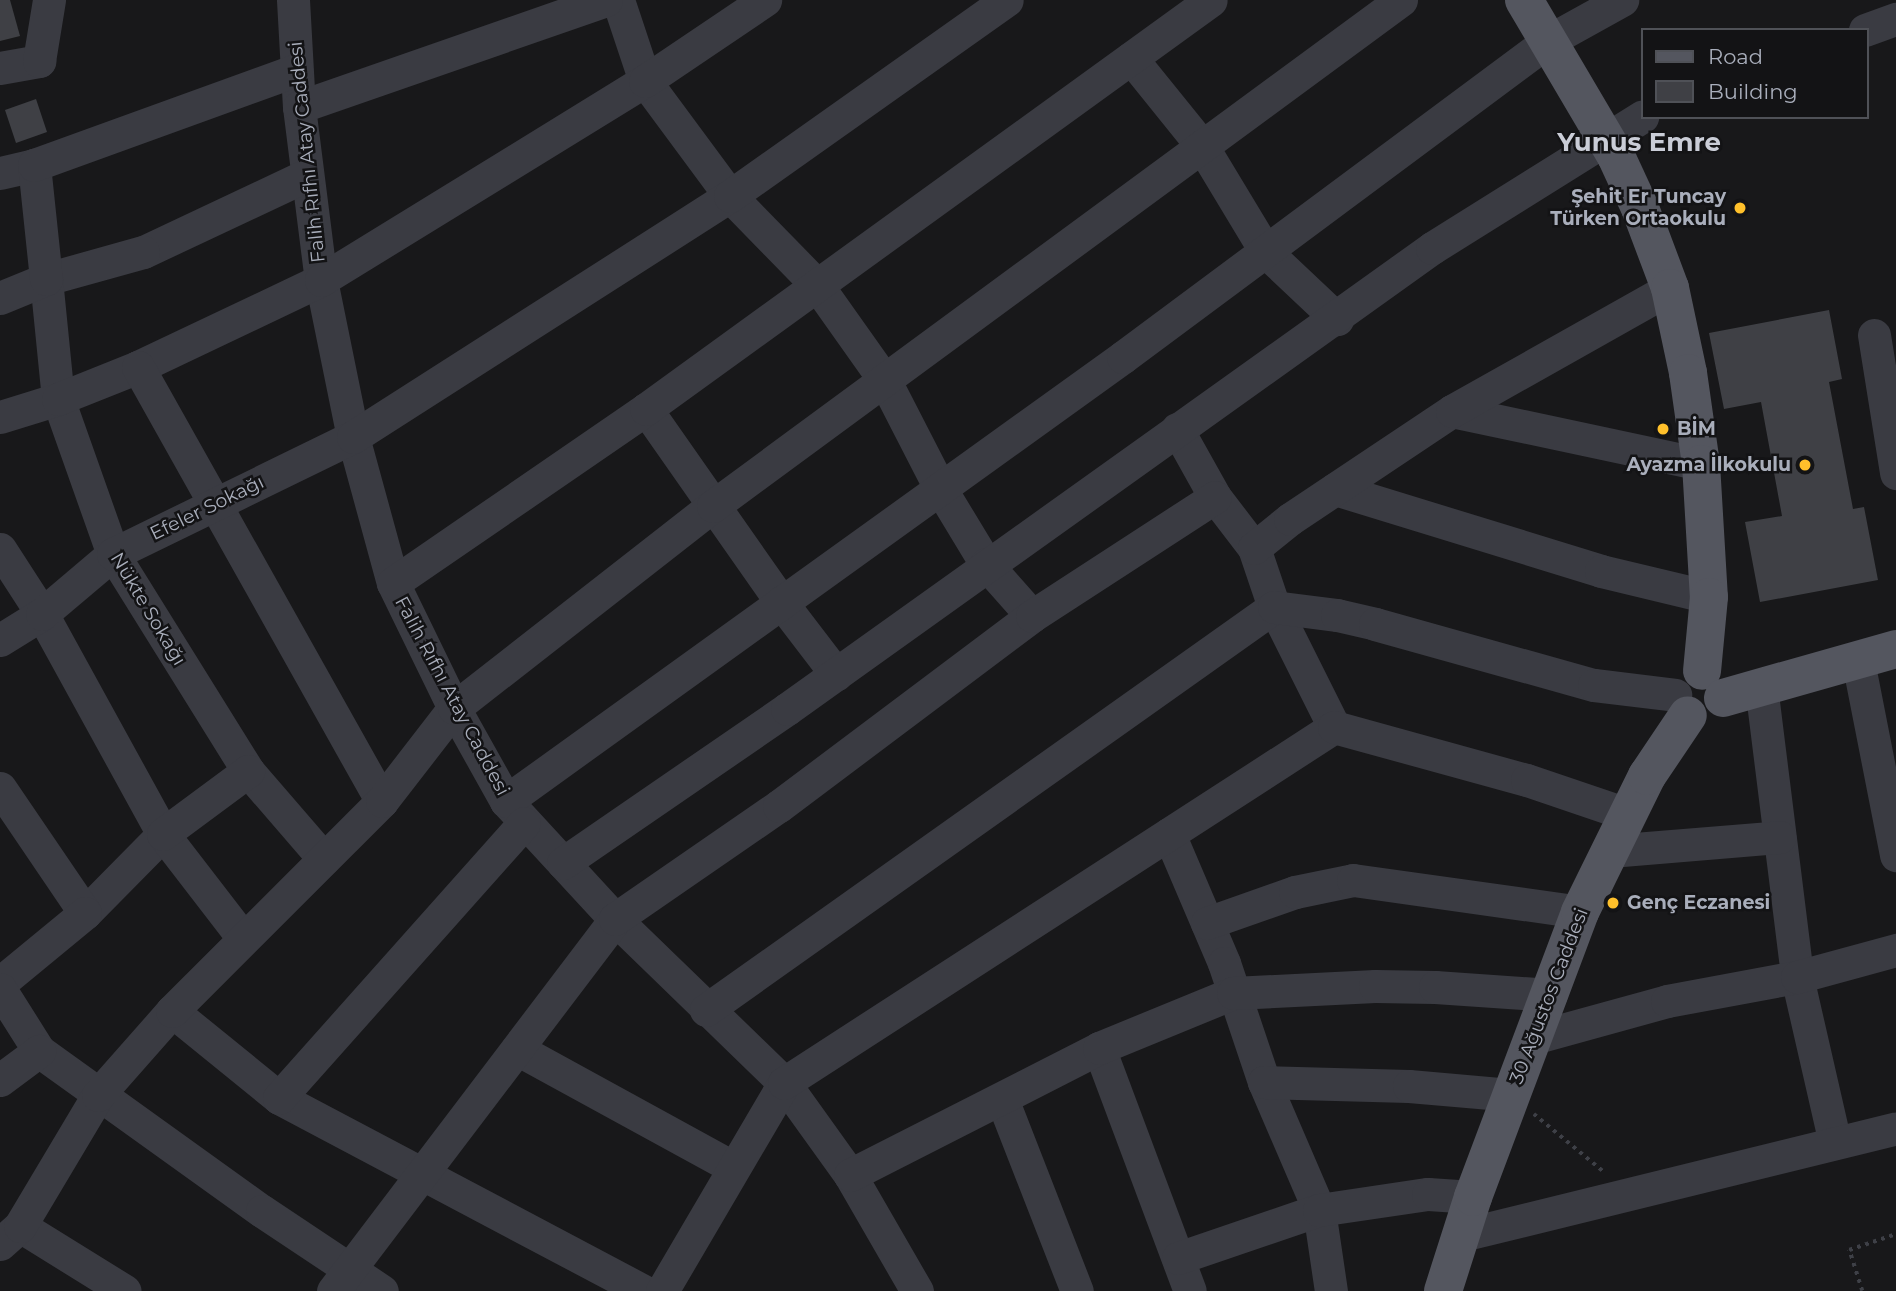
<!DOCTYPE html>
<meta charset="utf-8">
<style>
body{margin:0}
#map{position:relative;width:1896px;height:1291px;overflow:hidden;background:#18181a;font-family:Montserrat,sans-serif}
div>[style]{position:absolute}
.building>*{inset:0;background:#3f4045}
.path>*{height:3.5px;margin-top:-1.75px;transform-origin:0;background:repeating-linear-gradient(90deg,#3e4047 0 3.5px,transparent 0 8.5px)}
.minor>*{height:33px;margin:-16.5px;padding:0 16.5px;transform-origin:16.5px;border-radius:16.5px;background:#3a3b42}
.major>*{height:38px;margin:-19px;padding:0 19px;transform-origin:19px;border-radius:19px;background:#54565f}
.dots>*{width:19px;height:19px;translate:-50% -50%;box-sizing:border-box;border:4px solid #131315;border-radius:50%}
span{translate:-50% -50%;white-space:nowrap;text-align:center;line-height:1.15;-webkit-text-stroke:5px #131315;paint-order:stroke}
.street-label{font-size:19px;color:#a9aebb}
.poi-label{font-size:19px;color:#a9aebb;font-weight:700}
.right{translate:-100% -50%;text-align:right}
.left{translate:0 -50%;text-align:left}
.district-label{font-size:26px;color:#cacdd7;font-weight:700}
.legend{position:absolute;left:1641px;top:28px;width:228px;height:91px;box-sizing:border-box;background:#131315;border:2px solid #4f5157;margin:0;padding:9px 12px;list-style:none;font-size:21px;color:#a9aebb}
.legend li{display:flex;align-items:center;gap:14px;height:35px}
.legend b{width:35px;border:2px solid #4f5157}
</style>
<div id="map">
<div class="building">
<i style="clip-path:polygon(0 0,10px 0,20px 36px,0 41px)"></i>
<i style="clip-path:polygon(36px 99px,47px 132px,16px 143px,5px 110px)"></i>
<i style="clip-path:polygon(1829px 310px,1842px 379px,1829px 382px,1853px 509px,1864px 507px,1878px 580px,1760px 602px,1745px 522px,1782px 516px,1761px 402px,1724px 409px,1709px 333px)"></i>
</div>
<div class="path">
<i style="left:1534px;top:1114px;width:91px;rotate:39.6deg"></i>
<i style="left:1862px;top:1291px;width:43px;rotate:-107.6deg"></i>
<i style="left:1849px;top:1250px;width:50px;rotate:-18.8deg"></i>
</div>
<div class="minor">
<i style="left:293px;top:0;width:107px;rotate:86.8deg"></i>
<i style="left:299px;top:107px;width:174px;rotate:82.8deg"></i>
<i style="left:321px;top:280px;width:160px;rotate:78.5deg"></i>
<i style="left:353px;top:437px;width:151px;rotate:74.7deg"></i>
<i style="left:393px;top:583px;width:139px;rotate:64deg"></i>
<i style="left:454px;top:708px;width:107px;rotate:60.8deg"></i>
<i style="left:506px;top:801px;width:161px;rotate:47.3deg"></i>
<i style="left:615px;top:919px;width:235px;rotate:44.1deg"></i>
<i style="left:784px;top:1083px;width:113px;rotate:54.3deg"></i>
<i style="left:850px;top:1175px;width:134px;rotate:60deg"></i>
<i style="left:618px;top:0;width:85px;rotate:71.6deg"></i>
<i style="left:645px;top:81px;width:143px;rotate:53.5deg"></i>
<i style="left:730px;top:196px;width:124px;rotate:45.7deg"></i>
<i style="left:817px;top:285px;width:118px;rotate:54.7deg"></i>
<i style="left:885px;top:381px;width:120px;rotate:62.8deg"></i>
<i style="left:940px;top:488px;width:89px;rotate:58.8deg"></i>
<i style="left:986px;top:564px;width:69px;rotate:48.5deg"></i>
<i style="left:1865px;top:30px;width:33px;rotate:-20deg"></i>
<i style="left:1131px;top:58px;width:113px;rotate:51.1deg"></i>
<i style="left:1202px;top:146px;width:124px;rotate:58.9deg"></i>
<i style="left:1266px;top:252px;width:98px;rotate:43.3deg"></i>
<i style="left:0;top:68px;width:40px;rotate:-10deg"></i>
<i style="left:39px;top:61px;width:62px;rotate:-80.7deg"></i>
<i style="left:299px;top:107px;width:325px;rotate:-19.2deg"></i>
<i style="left:0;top:173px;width:35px;rotate:-13deg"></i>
<i style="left:307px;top:175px;width:181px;rotate:154.8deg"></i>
<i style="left:143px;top:252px;width:101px;rotate:164.4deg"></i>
<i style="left:46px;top:279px;width:121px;rotate:84.3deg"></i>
<i style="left:58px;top:399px;width:164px;rotate:70.5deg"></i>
<i style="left:113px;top:554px;width:256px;rotate:58.1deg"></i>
<i style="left:248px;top:771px;width:116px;rotate:49.2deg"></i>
<i style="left:0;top:298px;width:50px;rotate:-22.4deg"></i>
<i style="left:46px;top:279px;width:115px;rotate:-96deg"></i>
<i style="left:34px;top:165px;width:279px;rotate:-19.9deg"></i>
<i style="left:1874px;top:335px;width:140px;rotate:80.9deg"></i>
<i style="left:138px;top:367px;width:203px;rotate:-25.4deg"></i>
<i style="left:321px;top:280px;width:380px;rotate:-31.6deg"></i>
<i style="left:645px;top:81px;width:145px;rotate:-34deg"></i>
<i style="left:646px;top:409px;width:236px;rotate:55deg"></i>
<i style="left:781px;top:602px;width:91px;rotate:52.6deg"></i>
<i style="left:1452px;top:411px;width:255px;rotate:12deg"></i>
<i style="left:0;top:417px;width:61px;rotate:-17.2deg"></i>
<i style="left:58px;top:399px;width:86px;rotate:-21.8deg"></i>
<i style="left:138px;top:367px;width:498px;rotate:60.7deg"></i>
<i style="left:1177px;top:429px;width:78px;rotate:60.8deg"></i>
<i style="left:1215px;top:497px;width:64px;rotate:52.6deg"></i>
<i style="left:1254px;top:548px;width:62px;rotate:71.3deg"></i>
<i style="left:1274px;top:607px;width:134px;rotate:63.4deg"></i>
<i style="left:1335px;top:489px;width:278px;rotate:17.1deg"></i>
<i style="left:1601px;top:571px;width:111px;rotate:13.5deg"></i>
<i style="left:1254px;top:548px;width:46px;rotate:-38.9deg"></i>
<i style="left:1290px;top:519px;width:195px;rotate:-33.7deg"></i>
<i style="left:1452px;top:411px;width:250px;rotate:-29.4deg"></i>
<i style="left:0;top:549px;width:77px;rotate:57.1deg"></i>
<i style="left:42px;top:614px;width:251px;rotate:61.2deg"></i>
<i style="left:163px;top:834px;width:111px;rotate:134.6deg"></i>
<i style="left:393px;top:583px;width:307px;rotate:-34.5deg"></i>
<i style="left:646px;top:409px;width:697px;rotate:-35.9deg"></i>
<i style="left:0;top:640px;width:49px;rotate:-31.8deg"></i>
<i style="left:42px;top:614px;width:93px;rotate:-40.2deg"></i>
<i style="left:113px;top:554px;width:267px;rotate:-26deg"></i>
<i style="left:353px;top:437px;width:447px;rotate:-32.6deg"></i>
<i style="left:730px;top:196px;width:339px;rotate:-35.3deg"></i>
<i style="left:1858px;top:661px;width:198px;rotate:78.9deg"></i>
<i style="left:1761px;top:686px;width:293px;rotate:82.9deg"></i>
<i style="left:1797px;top:977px;width:170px;rotate:77.1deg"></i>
<i style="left:0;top:788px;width:151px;rotate:55.8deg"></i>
<i style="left:85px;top:913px;width:110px;rotate:140.5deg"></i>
<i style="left:506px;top:801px;width:760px;rotate:-35.74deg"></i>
<i style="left:1123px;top:357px;width:530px;rotate:-36.63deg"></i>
<i style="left:1548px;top:41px;width:85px;rotate:-29deg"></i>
<i style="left:1169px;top:834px;width:140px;rotate:66.9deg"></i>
<i style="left:1224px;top:963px;width:126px;rotate:71.4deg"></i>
<i style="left:1264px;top:1082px;width:139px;rotate:66.7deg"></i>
<i style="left:1319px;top:1210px;width:82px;rotate:81.6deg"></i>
<i style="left:1610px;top:851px;width:170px;rotate:-4.7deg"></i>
<i style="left:563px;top:863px;width:272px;rotate:-34.5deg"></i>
<i style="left:787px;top:709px;width:793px;rotate:-35.55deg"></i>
<i style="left:1432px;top:248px;width:248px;rotate:-32deg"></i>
<i style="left:1207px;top:923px;width:93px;rotate:-19.4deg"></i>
<i style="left:1295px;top:892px;width:59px;rotate:-11.7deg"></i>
<i style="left:1353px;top:880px;width:229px;rotate:8deg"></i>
<i style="left:243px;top:938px;width:131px;rotate:-127.6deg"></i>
<i style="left:163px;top:834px;width:106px;rotate:-36.5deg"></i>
<i style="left:0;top:989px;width:73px;rotate:57.8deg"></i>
<i style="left:39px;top:1051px;width:274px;rotate:35.7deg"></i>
<i style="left:262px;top:1211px;width:144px;rotate:33.7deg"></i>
<i style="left:706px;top:1010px;width:696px;rotate:-35.36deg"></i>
<i style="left:1274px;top:607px;width:64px;rotate:7.2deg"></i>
<i style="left:1337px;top:615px;width:39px;rotate:13deg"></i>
<i style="left:1375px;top:624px;width:227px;rotate:15.6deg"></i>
<i style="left:1594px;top:685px;width:82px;rotate:7deg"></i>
<i style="left:172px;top:1011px;width:138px;rotate:39.1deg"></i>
<i style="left:279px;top:1098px;width:413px;rotate:27.9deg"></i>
<i style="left:1533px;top:1038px;width:139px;rotate:-15.4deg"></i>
<i style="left:1667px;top:1001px;width:132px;rotate:-10.5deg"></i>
<i style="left:1797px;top:977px;width:103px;rotate:-15.3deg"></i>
<i style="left:1099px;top:1048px;width:259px;rotate:69.5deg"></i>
<i style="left:517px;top:1049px;width:247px;rotate:28.7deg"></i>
<i style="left:0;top:1080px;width:49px;rotate:-36.6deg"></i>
<i style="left:1264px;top:1082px;width:145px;rotate:1.6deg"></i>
<i style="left:1409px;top:1086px;width:102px;rotate:5deg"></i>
<i style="left:279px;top:1098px;width:368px;rotate:-48.3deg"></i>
<i style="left:1002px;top:1099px;width:206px;rotate:68.7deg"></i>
<i style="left:850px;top:1175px;width:280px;rotate:-27deg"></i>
<i style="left:1099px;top:1048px;width:145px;rotate:-22.3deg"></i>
<i style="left:1233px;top:993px;width:142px;rotate:-2.8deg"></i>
<i style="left:1375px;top:986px;width:60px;rotate:1deg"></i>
<i style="left:1435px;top:987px;width:116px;rotate:3.9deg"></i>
<i style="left:20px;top:1226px;width:123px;rotate:31.8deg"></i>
<i style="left:1462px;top:1235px;width:447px;rotate:-13.8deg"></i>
<i style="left:0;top:1244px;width:27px;rotate:-42deg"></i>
<i style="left:20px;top:1226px;width:152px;rotate:-59.2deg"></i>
<i style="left:98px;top:1095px;width:112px;rotate:-48.6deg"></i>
<i style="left:172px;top:1011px;width:297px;rotate:-45deg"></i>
<i style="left:382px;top:801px;width:118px;rotate:-52.3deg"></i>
<i style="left:454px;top:708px;width:328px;rotate:-38deg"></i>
<i style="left:713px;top:506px;width:854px;rotate:-36.33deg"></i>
<i style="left:1178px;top:1258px;width:149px;rotate:-18.8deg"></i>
<i style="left:1319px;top:1210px;width:110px;rotate:-8.4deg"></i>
<i style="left:1428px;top:1194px;width:45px;rotate:3.8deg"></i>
<i style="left:333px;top:1291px;width:467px;rotate:-52.8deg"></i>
<i style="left:615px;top:919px;width:199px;rotate:-34.6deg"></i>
<i style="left:779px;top:806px;width:316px;rotate:-36.9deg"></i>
<i style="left:1032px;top:616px;width:218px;rotate:-33deg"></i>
<i style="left:662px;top:1291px;width:241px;rotate:-59.6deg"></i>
<i style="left:784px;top:1083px;width:655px;rotate:-32.91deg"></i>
<i style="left:1334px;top:727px;width:200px;rotate:15.4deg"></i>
<i style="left:1527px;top:780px;width:106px;rotate:18.8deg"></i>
</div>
<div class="major">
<i style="left:1524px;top:0;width:181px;rotate:59.5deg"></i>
<i style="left:1616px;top:156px;width:57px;rotate:65.2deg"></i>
<i style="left:1640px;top:208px;width:85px;rotate:69.4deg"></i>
<i style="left:1670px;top:288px;width:87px;rotate:78deg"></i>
<i style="left:1688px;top:373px;width:92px;rotate:81.9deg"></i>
<i style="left:1701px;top:464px;width:133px;rotate:86.6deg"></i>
<i style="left:1709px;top:597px;width:74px;rotate:95.4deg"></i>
<i style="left:1723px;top:698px;width:180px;rotate:-15.8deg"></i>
<i style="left:1443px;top:1291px;width:99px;rotate:-72.3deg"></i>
<i style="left:1473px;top:1197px;width:304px;rotate:-69.4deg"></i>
<i style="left:1580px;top:912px;width:152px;rotate:-63.8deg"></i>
<i style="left:1647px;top:776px;width:73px;rotate:-56.1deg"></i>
</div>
<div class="dots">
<i style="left:1740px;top:208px;background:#ffc02b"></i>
<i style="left:1663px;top:429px;background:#ffc02b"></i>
<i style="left:1805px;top:465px;background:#ffc02b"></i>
<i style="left:1613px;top:903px;background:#ffc02b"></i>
</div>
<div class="street-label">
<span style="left:307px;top:152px;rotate:-96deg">Falih Rıfhı Atay Caddesi</span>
<span style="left:207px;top:508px;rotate:-26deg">Efeler Sokağı</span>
<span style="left:148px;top:609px;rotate:59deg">Nükte Sokağı</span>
<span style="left:452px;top:696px;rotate:62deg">Falih Rıfhı Atay Caddesi</span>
<span style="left:1549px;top:996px;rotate:-69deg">30 Ağustos Caddesi</span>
</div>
<div class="poi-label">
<span class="right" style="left:1726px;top:208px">Şehit Er Tuncay<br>Türken Ortaokulu</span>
<span class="left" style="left:1677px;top:429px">BİM</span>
<span class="right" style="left:1791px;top:465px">Ayazma İlkokulu</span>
<span class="left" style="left:1627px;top:903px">Genç Eczanesi</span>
</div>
<div class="district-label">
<span style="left:1639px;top:143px">Yunus Emre</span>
</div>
<ul class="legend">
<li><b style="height:9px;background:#54565f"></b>Road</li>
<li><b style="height:19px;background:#3f4045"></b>Building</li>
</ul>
</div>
